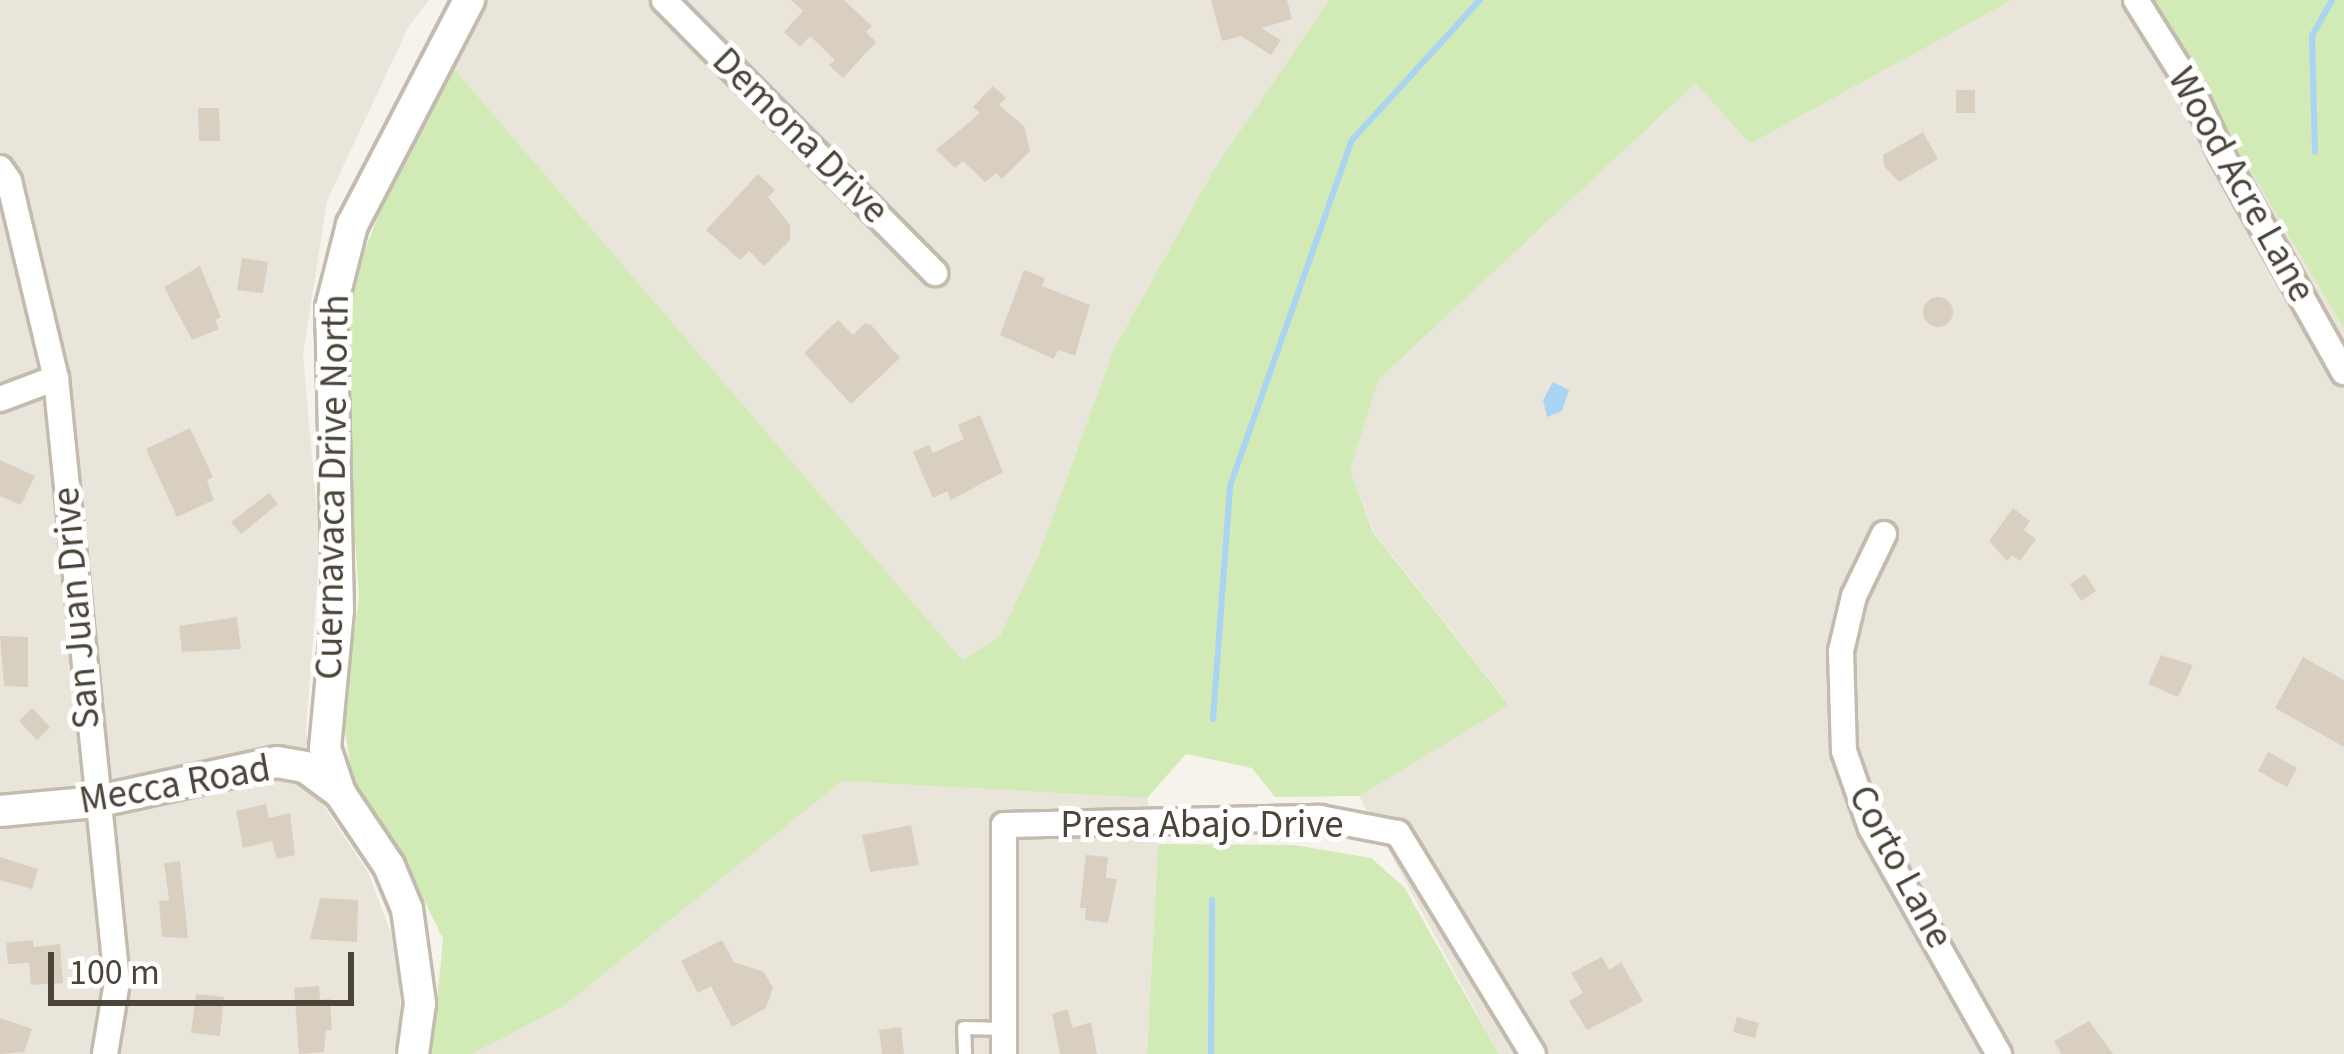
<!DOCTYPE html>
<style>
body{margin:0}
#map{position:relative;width:2344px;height:1054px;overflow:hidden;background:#f6f3ec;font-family:"Source Sans 3",sans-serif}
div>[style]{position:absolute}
.residential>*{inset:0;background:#eae5da}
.green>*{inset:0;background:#d2eab5}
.water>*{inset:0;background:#a9d4f2}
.stream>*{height:6px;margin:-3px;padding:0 3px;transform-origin:3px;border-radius:3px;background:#a9d4f2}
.building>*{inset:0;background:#d8cfc1}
.round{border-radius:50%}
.roads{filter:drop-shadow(3px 0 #c2bbae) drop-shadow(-3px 0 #c2bbae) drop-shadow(0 3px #c2bbae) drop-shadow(0 -3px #c2bbae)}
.service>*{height:12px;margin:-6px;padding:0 6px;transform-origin:6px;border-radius:6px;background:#fff}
.minor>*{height:24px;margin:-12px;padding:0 12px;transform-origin:12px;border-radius:12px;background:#fff}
.tertiary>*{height:30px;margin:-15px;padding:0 15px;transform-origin:15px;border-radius:15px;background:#fff}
span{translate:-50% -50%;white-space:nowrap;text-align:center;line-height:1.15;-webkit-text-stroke:10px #fff;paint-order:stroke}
.street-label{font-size:39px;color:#4b4439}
.scale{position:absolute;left:48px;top:952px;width:306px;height:54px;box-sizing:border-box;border:6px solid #4b4439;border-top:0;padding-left:15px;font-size:36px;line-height:42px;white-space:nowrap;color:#4b4439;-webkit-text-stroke:9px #fff;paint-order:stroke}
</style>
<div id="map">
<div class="residential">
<i style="clip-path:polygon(0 0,429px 0,409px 26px,327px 201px,303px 354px,320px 548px,306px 730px,317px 796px,368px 872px,398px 952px,401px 1020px,394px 1054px,0 1054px)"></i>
<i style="clip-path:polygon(488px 0,1329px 0,1213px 171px,1114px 349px,1039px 554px,1000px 636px,961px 660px,449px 63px)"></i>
<i style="clip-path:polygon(2012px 0,2150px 0,2344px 329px,2344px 1054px,1499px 1054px,1359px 796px,1509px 704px,1374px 532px,1350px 470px,1379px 379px,1697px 82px,1750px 144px)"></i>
<i style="clip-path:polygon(842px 781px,1147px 798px,1158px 844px,1147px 1054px,472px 1054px,564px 1006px)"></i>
</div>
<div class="green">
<i style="clip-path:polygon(1329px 0,2012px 0,1750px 144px,1696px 83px,1379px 379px,1350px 470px,1373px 532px,1509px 705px,1359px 796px,1275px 797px,1252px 768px,1186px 754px,1147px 798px,842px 781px,564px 1006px,472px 1054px,432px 1054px,443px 939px,416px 883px,353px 785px,343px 716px,359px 598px,346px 406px,349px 291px,386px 196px,449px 63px,962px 660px,1000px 636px,1039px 554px,1114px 349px,1213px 171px)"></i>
<i style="clip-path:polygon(2150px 0,2344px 0,2344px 329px)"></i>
<i style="clip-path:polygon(1158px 844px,1294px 845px,1371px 858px,1404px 887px,1499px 1054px,1147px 1054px)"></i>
</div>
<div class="water">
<i style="clip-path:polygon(1553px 382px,1569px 390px,1562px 411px,1547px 417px,1543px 400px)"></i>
</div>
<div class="stream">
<i style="left:2315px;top:152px;width:116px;rotate:-91.5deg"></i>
<i style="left:2312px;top:36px;width:41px;rotate:-60.9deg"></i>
<i style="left:1213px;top:719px;width:234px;rotate:-85.8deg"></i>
<i style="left:1230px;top:486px;width:367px;rotate:-70.6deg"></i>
<i style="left:1352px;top:140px;width:190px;rotate:-47.6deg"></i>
<i style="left:1211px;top:1054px;width:154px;rotate:-89.6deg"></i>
</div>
<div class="building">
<i style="clip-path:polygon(791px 0,844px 0,872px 26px,866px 32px,876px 42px,843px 78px,829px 65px,835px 60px,810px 36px,800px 47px,784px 32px,803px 11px)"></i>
<i style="clip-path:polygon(1211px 0,1287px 0,1292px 19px,1261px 28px,1281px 40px,1271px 55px,1241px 36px,1222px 41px)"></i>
<i style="clip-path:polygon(993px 86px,1006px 98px,999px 105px,1024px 126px,1030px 151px,1002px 179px,996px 173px,985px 182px,963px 161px,955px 168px,936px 150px,980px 113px,973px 107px)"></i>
<i style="clip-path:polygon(1956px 90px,1975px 90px,1975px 113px,1956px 113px)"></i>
<i style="clip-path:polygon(198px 108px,219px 108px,220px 141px,199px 141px)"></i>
<i style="clip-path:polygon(1923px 132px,1938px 159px,1899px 182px,1884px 166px,1883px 155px)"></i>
<i style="clip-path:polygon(758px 174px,775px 190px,768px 197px,790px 225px,790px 240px,764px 266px,749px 251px,740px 260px,706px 230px)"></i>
<i style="clip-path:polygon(242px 258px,268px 262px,263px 293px,237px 290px)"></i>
<i style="clip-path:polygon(200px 266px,221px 317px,215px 320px,219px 329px,192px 340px,164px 287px)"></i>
<i style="clip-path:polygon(1024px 270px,1045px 278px,1042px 286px,1090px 305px,1075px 356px,1058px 350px,1054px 359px,1000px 335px)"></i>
<i class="round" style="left:1923px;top:297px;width:30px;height:30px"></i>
<i style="clip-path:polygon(838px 320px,853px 335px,865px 323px,871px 325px,900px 358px,851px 404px,804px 353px)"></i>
<i style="clip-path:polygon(980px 415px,1003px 472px,951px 500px,947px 491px,933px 498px,913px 452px,929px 445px,933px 453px,964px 439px,958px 425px)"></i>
<i style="clip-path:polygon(190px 428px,213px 477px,207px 480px,214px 500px,177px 517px,146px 449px)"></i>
<i style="clip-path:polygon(0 460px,35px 476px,21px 505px,0 496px)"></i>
<i style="clip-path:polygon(269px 493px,278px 504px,241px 534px,231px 522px)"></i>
<i style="clip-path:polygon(2013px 508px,2030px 521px,2024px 530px,2036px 539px,2020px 561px,2012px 555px,2007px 561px,1989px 541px)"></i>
<i style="clip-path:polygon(2085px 574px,2096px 591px,2081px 601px,2070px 584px)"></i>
<i style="clip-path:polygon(237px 617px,241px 649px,182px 652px,179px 626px)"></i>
<i style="clip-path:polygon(0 636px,28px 637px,28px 687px,4px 686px)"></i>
<i style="clip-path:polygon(2161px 655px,2193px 665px,2178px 697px,2148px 684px)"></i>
<i style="clip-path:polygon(2303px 657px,2344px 680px,2344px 747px,2275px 708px)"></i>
<i style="clip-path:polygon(32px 708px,50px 727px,37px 740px,19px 721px)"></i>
<i style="clip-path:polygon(2268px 752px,2297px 768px,2287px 787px,2258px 771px)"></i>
<i style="clip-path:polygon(266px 804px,269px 818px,290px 813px,295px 855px,277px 859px,272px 841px,243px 848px,236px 811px)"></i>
<i style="clip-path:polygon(911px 825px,919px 865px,870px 872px,862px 835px)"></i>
<i style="clip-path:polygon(1086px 855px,1108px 857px,1106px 878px,1117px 879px,1108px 923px,1085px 920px,1086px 908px,1080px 908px)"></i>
<i style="clip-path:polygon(0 857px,38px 869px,32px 889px,0 880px)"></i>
<i style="clip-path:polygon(180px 861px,188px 938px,162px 937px,159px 901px,169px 900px,164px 863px)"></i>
<i style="clip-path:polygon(320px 898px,358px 900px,357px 942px,310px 939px)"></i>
<i style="clip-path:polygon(33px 940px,33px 947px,60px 944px,63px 983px,31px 985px,29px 963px,8px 964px,6px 943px)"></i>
<i style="clip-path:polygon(722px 940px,734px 962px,764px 972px,773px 988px,766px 1008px,732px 1027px,711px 986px,698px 993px,681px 961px)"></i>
<i style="clip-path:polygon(1602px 957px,1609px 970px,1621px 962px,1643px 1001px,1587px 1030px,1569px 1001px,1583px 993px,1571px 973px)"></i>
<i style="clip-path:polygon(319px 986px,320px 1000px,330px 999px,332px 1030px,326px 1031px,324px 1052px,299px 1054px,294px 988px)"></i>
<i style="clip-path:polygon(196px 994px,224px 997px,220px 1036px,191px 1033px)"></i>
<i style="clip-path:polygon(1067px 1009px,1073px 1028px,1091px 1022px,1097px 1054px,1060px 1054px,1052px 1014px)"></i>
<i style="clip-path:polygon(1737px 1017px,1759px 1023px,1755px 1038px,1733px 1032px)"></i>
<i style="clip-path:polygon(0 1018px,32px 1029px,24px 1052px,0 1054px)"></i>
<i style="clip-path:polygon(2089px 1021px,2113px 1054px,2061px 1054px,2054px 1041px)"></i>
<i style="clip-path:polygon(901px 1027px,904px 1054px,882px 1054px,879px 1030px)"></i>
</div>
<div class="roads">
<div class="service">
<i style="left:965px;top:1054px;width:26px;rotate:-92deg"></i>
<i style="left:964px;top:1028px;width:40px;rotate:1.4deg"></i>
</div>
<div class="minor">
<i style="left:664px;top:0;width:385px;rotate:45.2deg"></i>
<i style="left:2136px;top:0;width:104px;rotate:58deg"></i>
<i style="left:2191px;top:88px;width:74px;rotate:65.2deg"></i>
<i style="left:2222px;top:155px;width:249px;rotate:60.7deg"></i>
<i style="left:0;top:168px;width:16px;rotate:55deg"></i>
<i style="left:9px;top:181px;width:203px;rotate:76.6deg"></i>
<i style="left:56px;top:378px;width:607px;rotate:84.23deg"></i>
<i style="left:117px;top:982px;width:73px;rotate:99.5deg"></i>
<i style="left:0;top:399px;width:60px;rotate:-20.6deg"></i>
<i style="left:1884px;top:534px;width:69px;rotate:115.8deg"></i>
<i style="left:1854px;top:596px;width:57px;rotate:103.3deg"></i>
<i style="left:1841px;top:651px;width:100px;rotate:88.3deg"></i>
<i style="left:1844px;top:751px;width:82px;rotate:70.7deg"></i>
<i style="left:1871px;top:828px;width:260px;rotate:60.5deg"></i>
<i style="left:1004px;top:1054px;width:229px;rotate:-90deg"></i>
<i style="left:1004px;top:825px;width:316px;rotate:-1.3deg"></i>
<i style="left:1320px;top:818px;width:79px;rotate:10.9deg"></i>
<i style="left:1398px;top:833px;width:259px;rotate:58.6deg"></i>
</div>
<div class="tertiary">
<i style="left:0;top:811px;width:95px;rotate:-5.4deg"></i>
<i style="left:95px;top:802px;width:186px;rotate:-12.4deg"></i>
<i style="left:277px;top:762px;width:28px;rotate:10deg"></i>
<i style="left:305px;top:767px;width:44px;rotate:36.6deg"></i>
<i style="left:413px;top:1054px;width:51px;rotate:-82.2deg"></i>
<i style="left:420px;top:1003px;width:95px;rotate:-97.9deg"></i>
<i style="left:407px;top:909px;width:47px;rotate:-112.7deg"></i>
<i style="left:389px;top:866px;width:88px;rotate:-123.9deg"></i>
<i style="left:340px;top:793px;width:47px;rotate:-108.4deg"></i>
<i style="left:325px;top:748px;width:139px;rotate:-84.6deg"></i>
<i style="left:338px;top:610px;width:302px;rotate:-91.3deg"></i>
<i style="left:331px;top:308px;width:86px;rotate:-75.8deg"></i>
<i style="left:352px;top:225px;width:254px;rotate:-62.5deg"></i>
</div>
</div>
<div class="street-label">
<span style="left:800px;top:136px;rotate:45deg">Demona Drive</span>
<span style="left:2241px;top:185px;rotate:61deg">Wood Acre Lane</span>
<span style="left:333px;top:487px;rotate:-89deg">Cuernavaca Drive North</span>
<span style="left:77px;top:608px;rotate:-95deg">San Juan Drive</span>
<span style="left:175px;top:785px;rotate:-10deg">Mecca Road</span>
<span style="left:1202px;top:825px">Presa Abajo Drive</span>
<span style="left:1900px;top:867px;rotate:62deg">Corto Lane</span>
</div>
<div class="scale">100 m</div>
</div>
